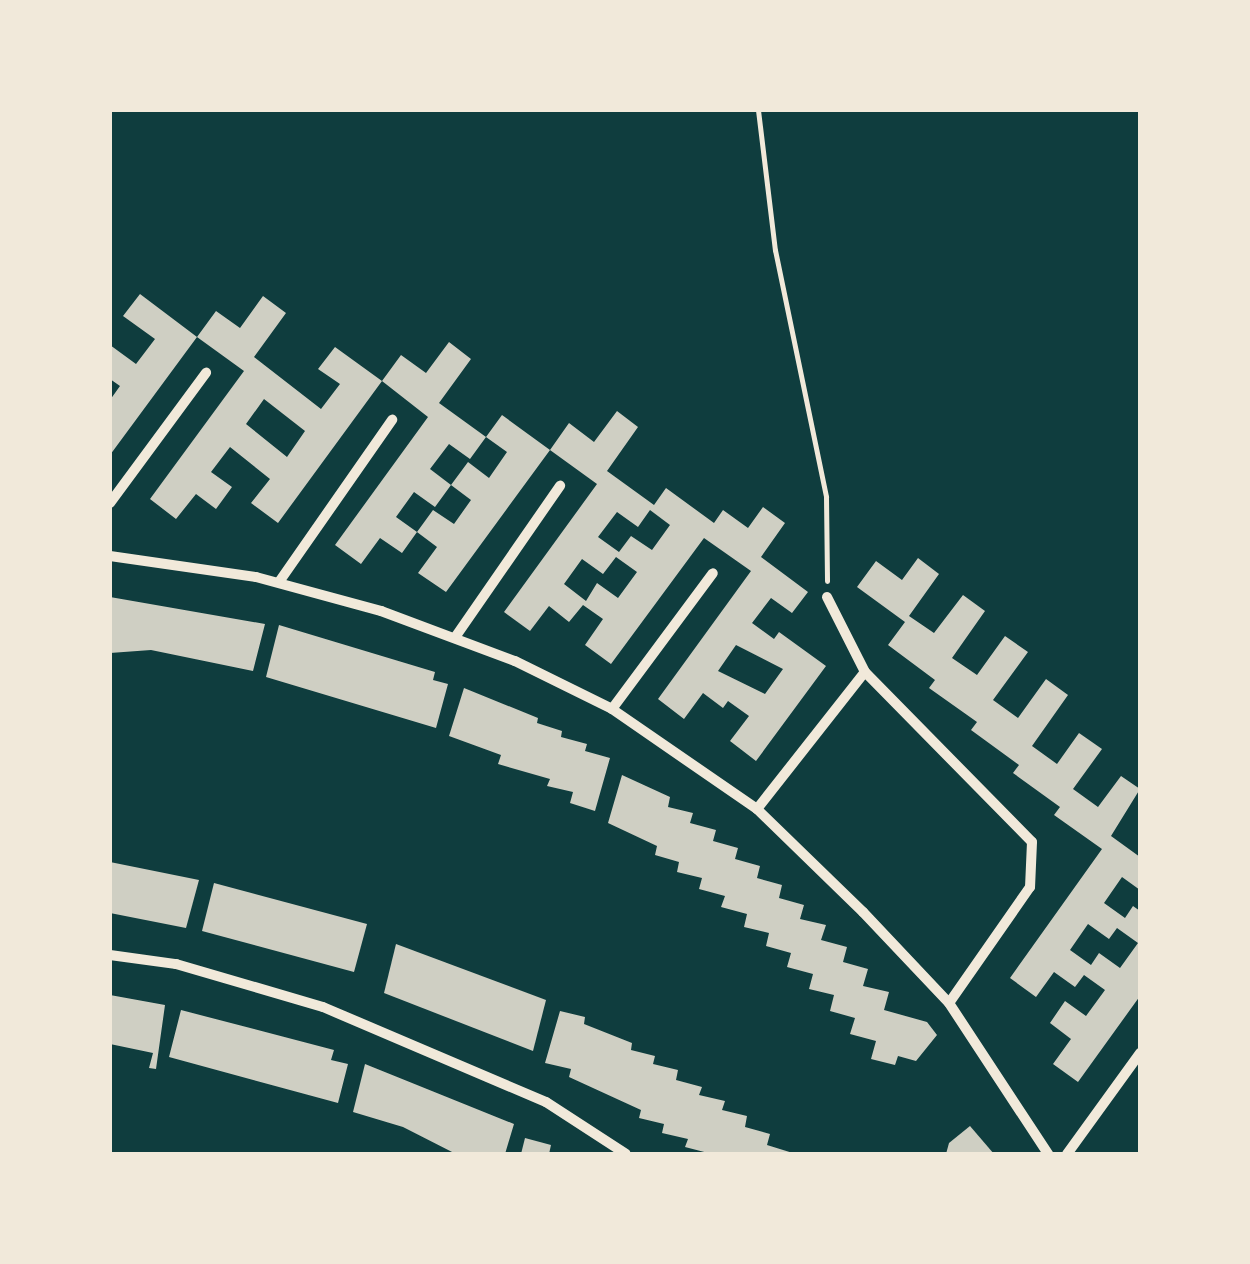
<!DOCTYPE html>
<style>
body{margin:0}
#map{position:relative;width:1250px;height:1264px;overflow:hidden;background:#0f3d3e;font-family:Raleway,sans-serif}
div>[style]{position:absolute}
.building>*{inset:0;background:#cfcfc3}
.path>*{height:5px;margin:-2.5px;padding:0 2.5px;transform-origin:2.5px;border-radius:2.5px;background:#f1e9da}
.minor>*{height:10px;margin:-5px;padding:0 5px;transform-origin:5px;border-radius:5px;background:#f1e9da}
span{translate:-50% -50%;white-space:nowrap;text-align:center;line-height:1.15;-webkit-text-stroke:10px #f1e9da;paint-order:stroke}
.frame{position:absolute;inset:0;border:112px solid #f1e9da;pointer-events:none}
</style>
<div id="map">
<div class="building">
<i style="clip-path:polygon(140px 294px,197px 337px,110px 455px,110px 400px,120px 386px,110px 379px,110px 345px,136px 364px,155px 339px,123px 316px)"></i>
<i style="clip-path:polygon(evenodd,263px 296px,286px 313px,254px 357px,321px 409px,340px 384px,318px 369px,335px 347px,382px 381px,278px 523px,251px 503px,270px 479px,230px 447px,211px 472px,232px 487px,216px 509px,196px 494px,176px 519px,150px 499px,244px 371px,197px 337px,216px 311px,240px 328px,263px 296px,264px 399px,305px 431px,287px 457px,246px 424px,264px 399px)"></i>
<i style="clip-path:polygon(449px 342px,471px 359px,439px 403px,486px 437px,470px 459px,449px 444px,430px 469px,451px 485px,435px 507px,414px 492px,396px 517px,417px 532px,402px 553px,380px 538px,361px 564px,335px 545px,428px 417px,382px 381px,401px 355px,426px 373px)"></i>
<i style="clip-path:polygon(evenodd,617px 411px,638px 427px,607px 471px,654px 505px,666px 488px,714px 523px,723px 510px,748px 528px,763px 507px,785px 523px,761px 557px,808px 592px,792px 613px,771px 598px,752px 623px,774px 639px,779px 632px,826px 666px,756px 761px,730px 741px,749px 716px,728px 701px,723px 708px,703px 693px,684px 719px,658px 699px,751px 571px,704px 538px,611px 664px,585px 645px,603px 619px,583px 605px,569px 622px,549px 606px,530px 631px,504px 612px,597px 484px,550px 450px,569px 423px,594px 442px,617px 411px,650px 510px,670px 525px,652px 550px,631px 536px,619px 552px,598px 537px,617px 512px,638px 527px,650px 510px,617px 411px,616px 557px,637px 572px,618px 598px,597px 583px,586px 601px,564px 584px,582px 559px,603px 574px,616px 557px,617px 411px,736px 645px,783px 669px,765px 694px,718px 671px,736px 645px)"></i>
<i style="clip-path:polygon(502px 415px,550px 450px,446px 592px,418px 573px,437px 547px,417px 532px,433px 510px,454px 524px,471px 500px,451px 485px,468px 462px,489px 478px,507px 452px,486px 437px)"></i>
<i style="clip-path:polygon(evenodd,918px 558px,939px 574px,909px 616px,934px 633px,963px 595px,985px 611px,952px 658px,977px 675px,1005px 636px,1028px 652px,993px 700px,1018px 718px,1046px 679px,1068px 695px,1032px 746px,1057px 764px,1079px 733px,1102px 749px,1073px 789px,1098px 807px,1121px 776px,1140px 789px,1111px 836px,1140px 857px,1140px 890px,1122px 877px,1104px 903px,1125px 918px,1133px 906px,1140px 911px,1140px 996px,1078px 1082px,1053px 1064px,1071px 1039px,1050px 1023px,1065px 1001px,1086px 1016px,1105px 990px,1084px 975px,1075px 987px,1054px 972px,1036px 997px,1010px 978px,1102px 849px,1054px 815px,1060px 807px,1013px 773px,1019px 765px,971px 730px,977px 722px,929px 688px,935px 680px,888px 645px,905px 622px,857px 587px,876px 561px,902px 580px,918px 558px,1088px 924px,1109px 939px,1117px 928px,1138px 943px,1120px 968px,1099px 953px,1091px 965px,1070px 950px,1088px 924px)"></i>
<i style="clip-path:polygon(110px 597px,265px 624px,253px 671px,151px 650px,110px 653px)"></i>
<i style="clip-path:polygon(279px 625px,435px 672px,433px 680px,448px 684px,436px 728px,266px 677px)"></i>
<i style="clip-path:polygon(464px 688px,538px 718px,537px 723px,562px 731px,561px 737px,587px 744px,585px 751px,610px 758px,595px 811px,570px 803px,573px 792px,547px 786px,550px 779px,498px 764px,501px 755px,449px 736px)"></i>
<i style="clip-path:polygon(622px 775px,670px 797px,668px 807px,693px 813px,690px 823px,716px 830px,713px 841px,738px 848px,735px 859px,760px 866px,757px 878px,782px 885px,779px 898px,804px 905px,800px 919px,826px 925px,821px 940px,847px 947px,843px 962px,868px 969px,863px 986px,889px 992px,884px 1010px,927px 1022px,937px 1035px,916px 1061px,898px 1056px,895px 1065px,871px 1059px,876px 1041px,850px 1034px,855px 1018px,830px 1011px,834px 995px,809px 989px,813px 974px,787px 967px,791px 953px,766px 946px,769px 933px,744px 927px,747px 914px,721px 907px,725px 896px,699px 889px,702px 878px,677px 872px,679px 862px,655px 855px,657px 846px,608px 823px)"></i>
<i style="clip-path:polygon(110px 862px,199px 880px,186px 928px,110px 913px)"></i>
<i style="clip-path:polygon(214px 883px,367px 924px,354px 972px,202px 931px)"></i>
<i style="clip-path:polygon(396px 944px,546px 1000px,533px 1051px,384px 993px)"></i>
<i style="clip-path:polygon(110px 995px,165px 1005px,156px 1069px,149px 1068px,153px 1053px,110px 1044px)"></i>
<i style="clip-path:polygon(181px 1010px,334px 1050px,331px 1060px,348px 1064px,338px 1103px,169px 1057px)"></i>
<i style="clip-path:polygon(560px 1011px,585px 1017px,584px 1024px,632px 1043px,631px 1050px,655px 1056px,653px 1064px,678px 1070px,676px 1080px,702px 1087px,699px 1095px,725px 1101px,722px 1110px,747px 1116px,745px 1127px,770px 1134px,767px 1145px,796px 1154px,712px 1154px,685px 1147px,688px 1139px,662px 1133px,664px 1124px,639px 1118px,641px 1110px,569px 1077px,571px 1069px,545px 1063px)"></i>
<i style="clip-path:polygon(365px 1064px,514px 1124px,505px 1154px,456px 1154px,403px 1127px,353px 1112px)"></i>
<i style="clip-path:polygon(970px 1126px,994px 1154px,946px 1154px,949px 1143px)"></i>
<i style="clip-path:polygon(525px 1138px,551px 1145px,549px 1154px,521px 1154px)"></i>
</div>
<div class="path">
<i style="left:758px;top:110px;width:141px;rotate:83.1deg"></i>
<i style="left:775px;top:250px;width:252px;rotate:78.3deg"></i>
<i style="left:826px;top:497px;width:84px;rotate:89.3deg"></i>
</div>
<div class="minor">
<i style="left:110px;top:503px;width:162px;rotate:-53.6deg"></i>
<i style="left:110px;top:556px;width:148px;rotate:8.2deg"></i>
<i style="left:256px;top:577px;width:130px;rotate:15.2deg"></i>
<i style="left:381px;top:611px;width:143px;rotate:20.5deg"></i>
<i style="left:515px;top:661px;width:108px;rotate:26.3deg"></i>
<i style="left:612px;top:709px;width:176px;rotate:34.6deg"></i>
<i style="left:757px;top:809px;width:148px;rotate:44.2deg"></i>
<i style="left:863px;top:912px;width:125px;rotate:46.6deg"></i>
<i style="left:949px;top:1003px;width:181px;rotate:56.7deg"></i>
<i style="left:279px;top:582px;width:198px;rotate:-55.1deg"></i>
<i style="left:827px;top:597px;width:84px;rotate:63.1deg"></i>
<i style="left:865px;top:672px;width:238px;rotate:45.5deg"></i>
<i style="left:1032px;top:842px;width:45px;rotate:92.5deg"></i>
<i style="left:1030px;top:887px;width:141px;rotate:124.9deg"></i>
<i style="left:456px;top:636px;width:183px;rotate:-55.3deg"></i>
<i style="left:612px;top:709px;width:169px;rotate:-53.4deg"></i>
<i style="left:757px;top:809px;width:174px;rotate:-51.8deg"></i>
<i style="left:110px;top:955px;width:67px;rotate:7.8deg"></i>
<i style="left:176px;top:964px;width:153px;rotate:16.3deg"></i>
<i style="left:323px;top:1007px;width:242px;rotate:23.1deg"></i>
<i style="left:546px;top:1102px;width:95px;rotate:33deg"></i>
<i style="left:1067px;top:1154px;width:125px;rotate:-54.1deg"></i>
</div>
<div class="frame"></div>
</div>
